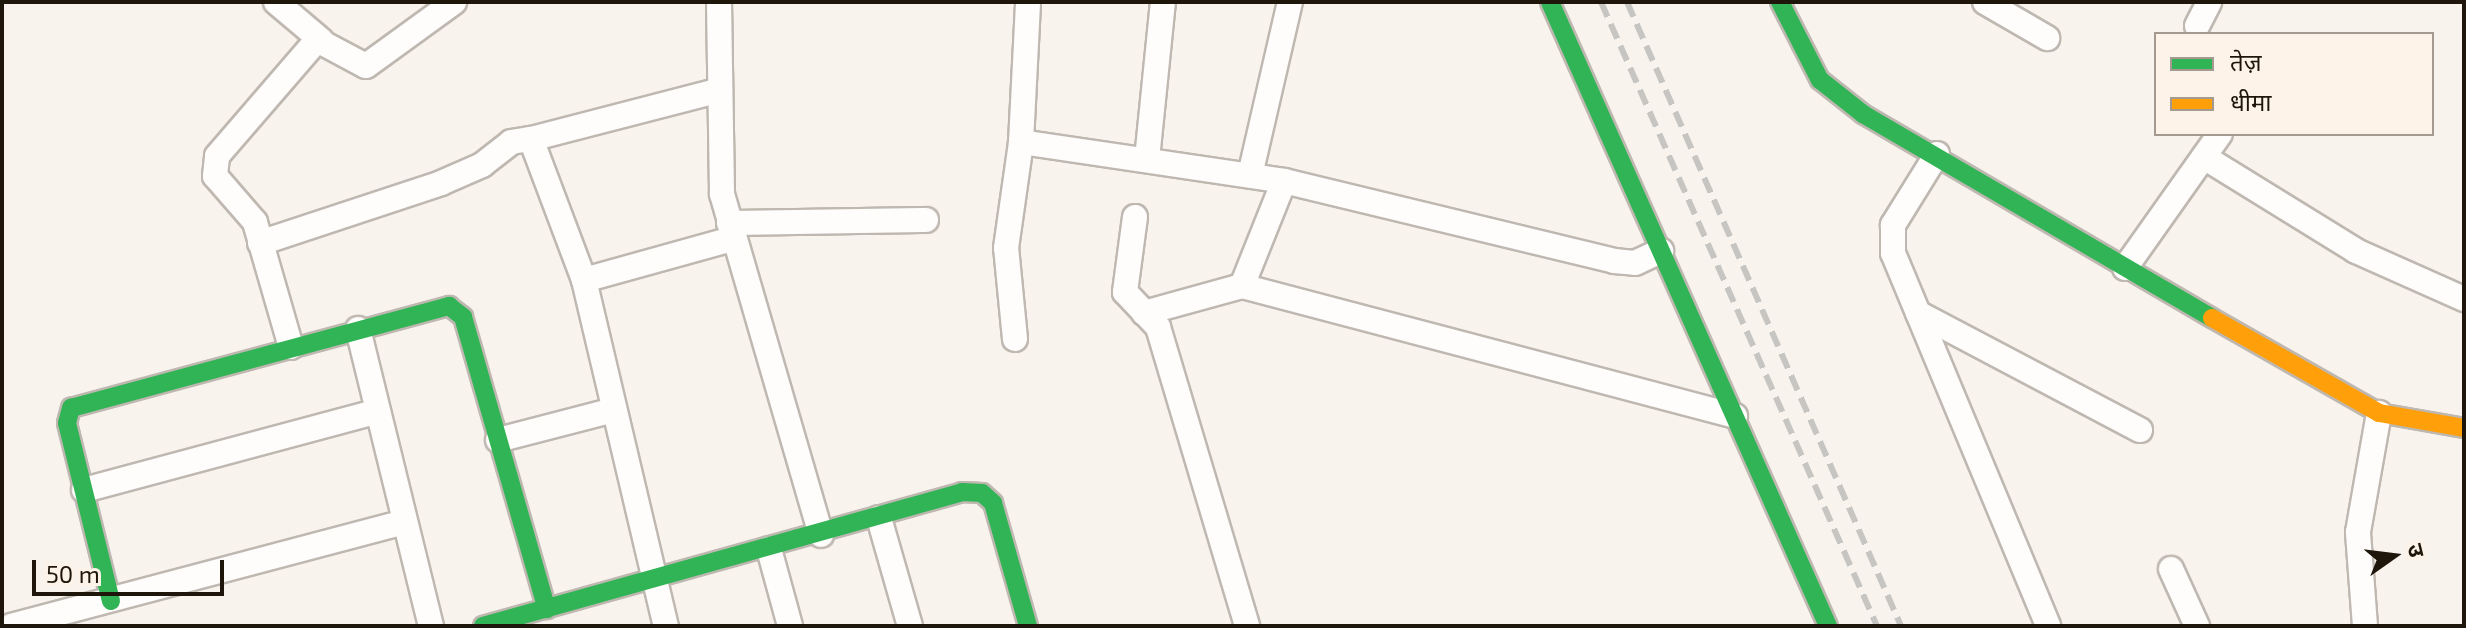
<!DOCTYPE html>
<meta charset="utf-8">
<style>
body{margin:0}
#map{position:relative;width:2466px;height:628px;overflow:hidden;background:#f8f3ed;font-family:"Exo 2","Noto Sans Devanagari",sans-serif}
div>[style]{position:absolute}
.roads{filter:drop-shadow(2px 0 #bfb8b1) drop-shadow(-2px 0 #bfb8b1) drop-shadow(0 2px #bfb8b1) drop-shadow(0 -2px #bfb8b1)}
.street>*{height:24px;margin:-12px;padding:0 12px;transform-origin:12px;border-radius:12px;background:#fefdfc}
.fast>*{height:18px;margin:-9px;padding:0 9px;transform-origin:9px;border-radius:9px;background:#30b455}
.slow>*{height:18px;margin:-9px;padding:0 9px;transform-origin:9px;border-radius:9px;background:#ff9f0a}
.rail>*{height:6px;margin-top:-3px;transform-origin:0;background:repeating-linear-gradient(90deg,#c7c5c2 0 16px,transparent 0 24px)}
span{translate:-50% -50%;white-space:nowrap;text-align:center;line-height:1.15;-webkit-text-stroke:6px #fdf3e8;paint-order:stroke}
.frame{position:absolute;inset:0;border:4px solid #1e150b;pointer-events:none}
.legend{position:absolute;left:2154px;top:32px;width:280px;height:104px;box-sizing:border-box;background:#fdf3e8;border:2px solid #a49a90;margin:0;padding:10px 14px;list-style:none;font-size:24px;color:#1e150b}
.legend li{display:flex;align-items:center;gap:16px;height:40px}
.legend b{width:40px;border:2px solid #a49a90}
.north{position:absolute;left:2354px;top:516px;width:80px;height:80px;-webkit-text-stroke:6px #fdf3e8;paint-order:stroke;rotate:76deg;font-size:22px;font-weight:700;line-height:32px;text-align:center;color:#1e150b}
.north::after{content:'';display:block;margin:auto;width:28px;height:36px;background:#1e150b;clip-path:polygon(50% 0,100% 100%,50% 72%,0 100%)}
.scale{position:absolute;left:32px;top:560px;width:192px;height:36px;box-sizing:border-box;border:4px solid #1e150b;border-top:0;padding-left:10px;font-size:24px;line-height:28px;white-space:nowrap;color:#1e150b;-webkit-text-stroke:6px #fdf3e8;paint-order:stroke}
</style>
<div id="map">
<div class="roads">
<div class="street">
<i style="left:276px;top:2px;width:59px;rotate:40.2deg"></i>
<i style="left:719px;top:2px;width:192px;rotate:89.1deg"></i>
<i style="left:722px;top:194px;width:355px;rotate:73.8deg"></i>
<i style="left:1985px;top:2px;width:72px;rotate:30.1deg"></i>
<i style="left:2197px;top:26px;width:27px;rotate:-63deg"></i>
<i style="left:531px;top:139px;width:195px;rotate:-14.5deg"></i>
<i style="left:1021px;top:142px;width:266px;rotate:8.4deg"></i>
<i style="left:1284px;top:181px;width:340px;rotate:13.6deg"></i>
<i style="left:1614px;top:261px;width:21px;rotate:5deg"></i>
<i style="left:1635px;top:263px;width:29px;rotate:-25deg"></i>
<i style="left:1937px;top:154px;width:84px;rotate:121.8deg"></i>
<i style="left:1893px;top:225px;width:28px;rotate:90deg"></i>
<i style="left:1893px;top:253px;width:404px;rotate:67.4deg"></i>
<i style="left:2204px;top:157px;width:179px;rotate:31.7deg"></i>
<i style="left:2356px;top:251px;width:118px;rotate:24deg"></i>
<i style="left:1147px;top:159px;width:158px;rotate:-84.2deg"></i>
<i style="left:1250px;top:175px;width:178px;rotate:-77deg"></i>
<i style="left:1135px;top:217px;width:76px;rotate:97.6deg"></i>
<i style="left:1125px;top:292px;width:48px;rotate:46.7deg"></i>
<i style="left:1158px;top:327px;width:312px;rotate:73.4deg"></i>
<i style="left:729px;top:223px;width:197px;rotate:-0.9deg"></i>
<i style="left:260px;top:243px;width:191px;rotate:-18.3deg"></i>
<i style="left:441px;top:183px;width:45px;rotate:-23.7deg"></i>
<i style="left:482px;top:165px;width:37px;rotate:-38deg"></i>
<i style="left:511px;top:142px;width:20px;rotate:-9deg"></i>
<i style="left:531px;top:139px;width:151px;rotate:69.4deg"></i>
<i style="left:584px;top:280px;width:356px;rotate:76.7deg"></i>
<i style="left:2125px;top:268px;width:164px;rotate:-54.7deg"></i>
<i style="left:584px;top:280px;width:154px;rotate:-15.5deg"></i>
<i style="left:1242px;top:286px;width:510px;rotate:14.77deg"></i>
<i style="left:1144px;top:313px;width:102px;rotate:-15.4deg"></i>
<i style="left:1242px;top:286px;width:113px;rotate:-68.2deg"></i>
<i style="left:1918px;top:313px;width:251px;rotate:27.8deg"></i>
<i style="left:358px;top:329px;width:306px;rotate:76.2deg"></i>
<i style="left:1015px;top:339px;width:91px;rotate:-95.6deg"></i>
<i style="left:1006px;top:248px;width:107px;rotate:-81.9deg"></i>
<i style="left:1021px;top:142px;width:140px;rotate:-87.1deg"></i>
<i style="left:291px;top:347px;width:130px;rotate:-106.1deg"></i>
<i style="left:255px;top:222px;width:61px;rotate:-131deg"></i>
<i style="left:215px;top:176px;width:20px;rotate:-84deg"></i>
<i style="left:217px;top:156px;width:153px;rotate:-49.2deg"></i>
<i style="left:317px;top:40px;width:55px;rotate:28deg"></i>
<i style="left:366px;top:66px;width:109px;rotate:-36deg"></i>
<i style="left:498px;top:440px;width:120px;rotate:-14.5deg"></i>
<i style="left:84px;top:490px;width:304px;rotate:-15deg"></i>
<i style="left:879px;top:518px;width:112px;rotate:74deg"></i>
<i style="left:769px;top:549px;width:80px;rotate:74.7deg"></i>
<i style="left:2171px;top:569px;width:63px;rotate:65.5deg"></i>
<i style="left:11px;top:626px;width:407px;rotate:-14.8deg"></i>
<i style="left:2365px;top:626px;width:94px;rotate:-94.3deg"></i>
<i style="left:2358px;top:532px;width:121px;rotate:-80deg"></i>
</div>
<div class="fast">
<i style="left:1550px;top:2px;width:683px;rotate:65.99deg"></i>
<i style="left:1780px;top:2px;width:88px;rotate:62.9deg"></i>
<i style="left:1820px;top:80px;width:55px;rotate:38.3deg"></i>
<i style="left:1863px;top:114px;width:404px;rotate:30.3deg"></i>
<i style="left:111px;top:601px;width:183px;rotate:-103.9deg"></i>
<i style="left:67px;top:423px;width:16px;rotate:-75deg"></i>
<i style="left:71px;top:408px;width:392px;rotate:-15.1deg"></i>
<i style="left:449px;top:306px;width:18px;rotate:38deg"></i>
<i style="left:463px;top:317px;width:304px;rotate:74deg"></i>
<i style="left:483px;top:626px;width:497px;rotate:-15.6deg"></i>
<i style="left:962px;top:492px;width:20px;rotate:3deg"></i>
<i style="left:982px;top:493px;width:15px;rotate:42deg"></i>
<i style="left:993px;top:503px;width:128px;rotate:74.1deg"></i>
</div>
<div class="slow">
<i style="left:2212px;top:318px;width:192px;rotate:29.6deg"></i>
<i style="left:2379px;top:413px;width:86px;rotate:10deg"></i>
</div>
</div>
<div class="rail">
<i style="left:1601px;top:2px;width:682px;rotate:66.14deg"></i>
<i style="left:1627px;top:2px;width:682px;rotate:66.29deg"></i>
</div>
<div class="frame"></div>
<ul class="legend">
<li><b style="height:10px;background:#30b455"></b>तेज़</li>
<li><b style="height:10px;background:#ff9f0a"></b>धीमा</li>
</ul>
<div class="north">उ</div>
<div class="scale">50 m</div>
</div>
